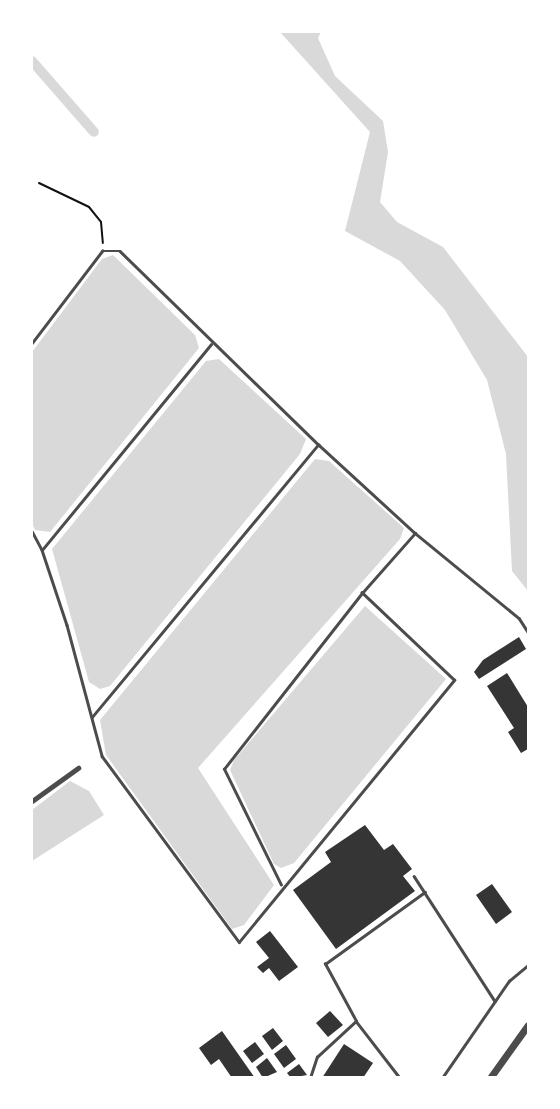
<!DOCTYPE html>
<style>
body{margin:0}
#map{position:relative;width:560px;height:1109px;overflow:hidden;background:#fff;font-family:"Noto Sans",sans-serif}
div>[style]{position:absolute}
.water>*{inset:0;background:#d9d9d9}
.canal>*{height:10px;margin:-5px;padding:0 5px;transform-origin:5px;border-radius:5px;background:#d9d9d9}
.building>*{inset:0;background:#353535}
.path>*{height:2px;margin:-1px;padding:0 1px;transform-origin:1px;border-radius:1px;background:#111}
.service>*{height:2.5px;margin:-1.25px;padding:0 1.25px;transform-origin:1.25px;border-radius:1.25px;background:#4c4c4c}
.minor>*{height:5px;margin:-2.5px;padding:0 2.5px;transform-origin:2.5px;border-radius:2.5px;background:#4c4c4c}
.tertiary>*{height:7px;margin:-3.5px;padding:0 3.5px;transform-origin:3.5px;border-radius:3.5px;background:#4c4c4c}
span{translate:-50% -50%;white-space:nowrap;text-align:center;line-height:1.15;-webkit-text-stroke:7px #fff;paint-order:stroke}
.frame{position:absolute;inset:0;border:33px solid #fff;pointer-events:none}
</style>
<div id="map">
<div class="water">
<i style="clip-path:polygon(280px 32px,321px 32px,318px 38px,335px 76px,383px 121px,388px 152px,380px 202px,397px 222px,443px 247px,528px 357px,528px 591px,512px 571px,506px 454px,487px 380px,445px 310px,400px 261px,345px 231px,370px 132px)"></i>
<i style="clip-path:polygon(113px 255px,195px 335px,199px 348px,50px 532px,35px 530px,32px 523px,32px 352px,102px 259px)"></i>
<i style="clip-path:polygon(219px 359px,306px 439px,300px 454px,110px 686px,100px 689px,89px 682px,52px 549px,206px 361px)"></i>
<i style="clip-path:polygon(315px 459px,329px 461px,404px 528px,400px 539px,198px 768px,274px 885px,244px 925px,232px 929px,106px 755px,100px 720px)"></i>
<i style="clip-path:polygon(365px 606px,446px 679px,294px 863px,281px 868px,274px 864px,230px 770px,234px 760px)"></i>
<i style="clip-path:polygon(70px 781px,89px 791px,104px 815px,32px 861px,32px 810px)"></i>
</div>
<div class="canal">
<i style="left:32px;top:61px;width:94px;rotate:48.9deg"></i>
</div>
<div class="building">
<i style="clip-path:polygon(519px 637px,526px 649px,479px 679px,474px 672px,483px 660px)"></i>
<i style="clip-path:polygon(507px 673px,528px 707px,528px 749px,521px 753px,508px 732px,514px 728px,487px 686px)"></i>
<i style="clip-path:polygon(365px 825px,384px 850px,393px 844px,412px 869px,403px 876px,415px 891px,336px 949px,293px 890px,331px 862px,325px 852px)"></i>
<i style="clip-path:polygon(492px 884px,512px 912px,496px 924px,476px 895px)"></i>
<i style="clip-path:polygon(270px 931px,298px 967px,279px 981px,269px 968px,263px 973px,257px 967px,269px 958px,256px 942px)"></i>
<i style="clip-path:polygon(330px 1011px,343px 1025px,328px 1037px,316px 1023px)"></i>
<i style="clip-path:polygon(273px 1028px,283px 1041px,272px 1050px,262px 1036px)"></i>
<i style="clip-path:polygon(222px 1031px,255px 1078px,232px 1078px,219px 1059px,211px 1065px,199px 1048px)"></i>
<i style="clip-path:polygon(255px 1042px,264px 1054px,252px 1063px,243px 1051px)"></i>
<i style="clip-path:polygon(344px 1044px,373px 1063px,363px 1078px,322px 1078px)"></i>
<i style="clip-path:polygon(286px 1045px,296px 1059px,284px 1068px,274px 1054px)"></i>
<i style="clip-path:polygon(267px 1058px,277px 1072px,263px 1078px,256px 1067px)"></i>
<i style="clip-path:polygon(299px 1064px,307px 1075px,291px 1078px,287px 1073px)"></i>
</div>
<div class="path">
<i style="left:39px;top:183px;width:55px;rotate:25.6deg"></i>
<i style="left:89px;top:207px;width:19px;rotate:51deg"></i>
<i style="left:101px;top:222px;width:21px;rotate:85deg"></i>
</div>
<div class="service">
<i style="left:32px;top:343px;width:116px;rotate:-52.7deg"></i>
<i style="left:102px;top:251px;width:18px"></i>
<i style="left:120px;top:251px;width:278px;rotate:44.3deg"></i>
<i style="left:319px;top:445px;width:130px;rotate:42.5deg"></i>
<i style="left:415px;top:533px;width:134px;rotate:39.3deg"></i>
<i style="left:519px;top:618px;width:17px;rotate:57deg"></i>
<i style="left:32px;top:531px;width:21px;rotate:62deg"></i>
<i style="left:42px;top:550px;width:79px;rotate:71.6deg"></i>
<i style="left:67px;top:625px;width:136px;rotate:75deg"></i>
<i style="left:102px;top:756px;width:231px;rotate:53.6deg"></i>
<i style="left:239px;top:942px;width:339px;rotate:-50.6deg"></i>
<i style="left:454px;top:680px;width:127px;rotate:-136.6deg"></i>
<i style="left:362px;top:593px;width:80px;rotate:-48.5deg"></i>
<i style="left:42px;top:550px;width:266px;rotate:-50.6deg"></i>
<i style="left:92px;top:717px;width:354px;rotate:-50.3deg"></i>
<i style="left:414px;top:876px;width:149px;rotate:57.1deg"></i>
<i style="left:281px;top:885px;width:129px;rotate:-116.2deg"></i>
<i style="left:224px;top:769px;width:224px;rotate:-51.9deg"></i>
<i style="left:356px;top:1021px;width:72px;rotate:52.3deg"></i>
<i style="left:310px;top:1078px;width:22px;rotate:-72deg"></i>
<i style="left:317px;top:1057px;width:53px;rotate:-42.7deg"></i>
<i style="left:356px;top:1021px;width:65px;rotate:-118.5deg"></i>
<i style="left:325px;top:964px;width:123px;rotate:-35.8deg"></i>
<i style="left:442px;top:1078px;width:118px;rotate:-55.4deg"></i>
<i style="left:509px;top:981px;width:25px;rotate:-40deg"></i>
</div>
<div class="minor">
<i style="left:32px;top:801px;width:57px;rotate:-35.7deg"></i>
</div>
<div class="tertiary">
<i style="left:490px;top:1078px;width:65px;rotate:-54.4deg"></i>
</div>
<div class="frame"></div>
</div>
